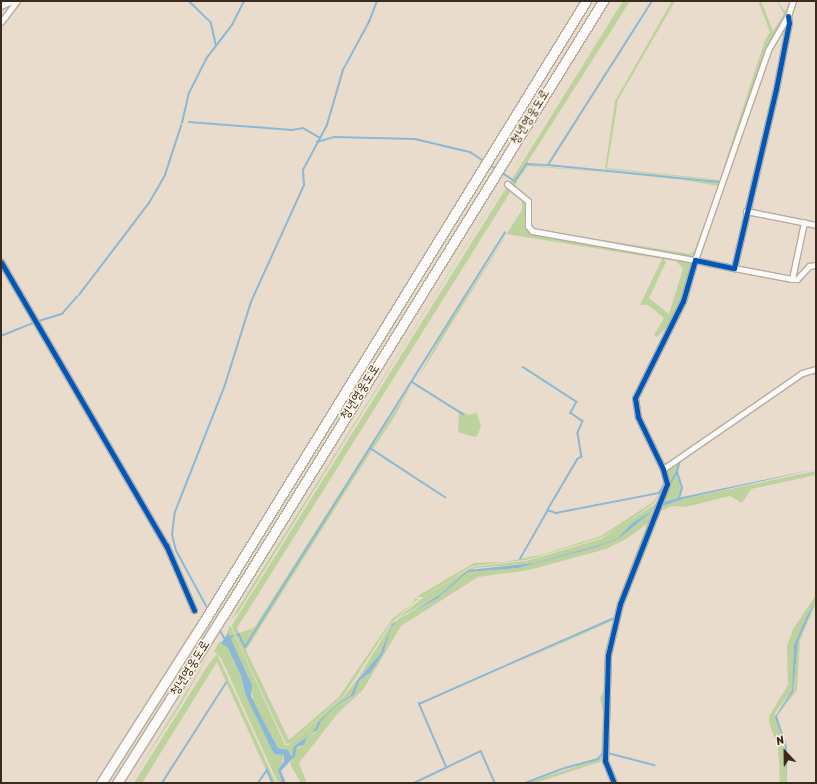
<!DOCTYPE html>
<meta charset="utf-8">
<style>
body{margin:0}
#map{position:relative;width:817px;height:784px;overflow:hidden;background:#e9dccd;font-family:Sriracha,"Poor Story",sans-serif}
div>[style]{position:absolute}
.green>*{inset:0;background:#bed29e}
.water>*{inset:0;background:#8ab8d5}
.stream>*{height:1.5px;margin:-0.75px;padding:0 0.75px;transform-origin:0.75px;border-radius:0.75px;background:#8ab8d5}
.roads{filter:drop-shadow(1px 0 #b5aca1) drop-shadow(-1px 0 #b5aca1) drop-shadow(0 1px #b5aca1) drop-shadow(0 -1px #b5aca1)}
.minor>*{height:5px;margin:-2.5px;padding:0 2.5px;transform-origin:2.5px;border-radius:2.5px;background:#fcfaf8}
.primary>*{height:8px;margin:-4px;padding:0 4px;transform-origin:4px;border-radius:4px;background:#fcfaf8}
.motorway>*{height:9px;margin:-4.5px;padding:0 4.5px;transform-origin:4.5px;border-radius:4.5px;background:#fcfaf8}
.cycleway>*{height:5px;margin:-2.5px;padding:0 2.5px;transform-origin:2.5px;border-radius:2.5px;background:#0057b8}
span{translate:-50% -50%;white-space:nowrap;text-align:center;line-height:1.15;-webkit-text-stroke:3px #fcf5e5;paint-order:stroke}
.street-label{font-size:13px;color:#3b2a1e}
.frame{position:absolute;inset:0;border:2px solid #3b2a1e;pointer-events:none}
.north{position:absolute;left:765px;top:732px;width:40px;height:40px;-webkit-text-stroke:3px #fcf5e5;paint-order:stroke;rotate:338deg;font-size:11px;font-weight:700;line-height:16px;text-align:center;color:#3b2a1e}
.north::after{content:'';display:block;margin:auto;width:14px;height:18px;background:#3b2a1e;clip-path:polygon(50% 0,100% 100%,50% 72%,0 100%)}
</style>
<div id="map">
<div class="green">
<i style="clip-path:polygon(618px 1px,239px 611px,230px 621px,403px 346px)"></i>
<i style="clip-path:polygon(623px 1px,630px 1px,527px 163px,516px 179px,512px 179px)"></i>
<i style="clip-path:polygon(evenodd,672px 1px,675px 1px,618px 100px,607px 168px,713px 179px,720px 181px,695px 255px,687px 257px,534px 230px,529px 222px,527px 198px,509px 184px,511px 180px,517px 181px,528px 165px,718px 183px,713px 180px,605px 169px,615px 101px,672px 1px,528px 166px,671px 178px,719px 186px,694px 251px,691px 254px,535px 229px,530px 223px,529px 199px,515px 185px,528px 166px)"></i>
<i style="clip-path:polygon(758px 1px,761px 1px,773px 31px,784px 14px,777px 1px,785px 11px,790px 1px,792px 1px,764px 55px,720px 178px,765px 40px,770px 32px)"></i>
<i style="clip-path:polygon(evenodd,508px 185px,526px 202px,526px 227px,531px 232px,691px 261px,691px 269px,683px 298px,669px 325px,657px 337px,654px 335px,664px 318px,648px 305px,640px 305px,662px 259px,507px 234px,415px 383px,441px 336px,522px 210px,522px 199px,511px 191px,237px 628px,239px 633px,254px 628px,505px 233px,245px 646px,239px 634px,236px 635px,239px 635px,245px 647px,370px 449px,372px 450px,246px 650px,289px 740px,339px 697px,392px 619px,413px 603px,415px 598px,418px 599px,391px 623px,344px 695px,291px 743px,286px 744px,243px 652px,233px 630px,232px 625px,508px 185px,664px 259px,676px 261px,683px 269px,669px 314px,649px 298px,666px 262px,664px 259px)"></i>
<i style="clip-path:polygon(807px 374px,681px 459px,677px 472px,681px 489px,679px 499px,660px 505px,667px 489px,665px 468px,801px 375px)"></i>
<i style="clip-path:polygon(412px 384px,393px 419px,373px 449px,371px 448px)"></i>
<i style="clip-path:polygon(459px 410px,468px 415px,477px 413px,481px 427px,477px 436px,474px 437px,458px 432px)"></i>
<i style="clip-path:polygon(816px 471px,816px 475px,751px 489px,742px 503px,730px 496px,686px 507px,672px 506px,659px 512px,660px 507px,683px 499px)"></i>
<i style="clip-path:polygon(664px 486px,654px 503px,619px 528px,600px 538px,526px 560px,472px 566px,424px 597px,416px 597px,474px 563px,505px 562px,544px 554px,601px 536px,653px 502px)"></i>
<i style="clip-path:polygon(657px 503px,656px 508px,632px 523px,618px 538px,603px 544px,534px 563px,475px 568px,465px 573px,442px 593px,395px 620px,390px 628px,380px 654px,360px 678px,351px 695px,337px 704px,318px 722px,314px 731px,293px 747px,293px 755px,285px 749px,278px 748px,254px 704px,249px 678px,227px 632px,230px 625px,285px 745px,289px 745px,345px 695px,357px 680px,392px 623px,421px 599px,472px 567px,526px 561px,601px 539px)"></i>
<i style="clip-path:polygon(655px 510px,608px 644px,603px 761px,535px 783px,527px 783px,601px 758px,603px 711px,600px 698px,603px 692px,605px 650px,614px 620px,515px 664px,614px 618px,617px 603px,647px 524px,626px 539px,606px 549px,529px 570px,478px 577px,401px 626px,363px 690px,338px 713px,299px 763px,307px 783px,301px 783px,290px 764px,296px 749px,304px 745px,307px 737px,315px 733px,321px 721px,336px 706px,352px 697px,359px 681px,368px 675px,383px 654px,391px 628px,399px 619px,438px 598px,468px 572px,518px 568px,597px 547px,618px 539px,638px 521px)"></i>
<i style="clip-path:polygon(816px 595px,816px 602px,808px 614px,794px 650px,792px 690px,775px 713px,785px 745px,787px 783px,780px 783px,778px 747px,769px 723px,769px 716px,788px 685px,787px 646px,793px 629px)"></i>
<i style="clip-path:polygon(816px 605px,800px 640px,797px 690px,777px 716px,793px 692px,798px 641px)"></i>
<i style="clip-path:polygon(220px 641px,228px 648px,241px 676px,246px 696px,274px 754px,284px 755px,279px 775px,282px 783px,278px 783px,221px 658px,214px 651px)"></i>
<i style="clip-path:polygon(213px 648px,181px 704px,130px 783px,169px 720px)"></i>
<i style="clip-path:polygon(217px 654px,276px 783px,274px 783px,266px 770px,217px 662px,142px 783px,134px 783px,208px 665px)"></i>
</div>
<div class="water">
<i style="clip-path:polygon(816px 469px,683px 499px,660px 507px,664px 502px,682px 497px)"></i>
<i style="clip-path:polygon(656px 508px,618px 539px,597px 547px,518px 568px,468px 572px,438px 598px,399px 619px,391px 628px,383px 654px,370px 673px,359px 681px,354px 695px,336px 706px,321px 721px,317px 730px,307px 737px,304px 745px,297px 747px,295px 756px,281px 771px,286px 783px,282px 783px,278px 770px,284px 761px,284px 755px,274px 754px,246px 696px,241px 676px,228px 648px,221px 643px,228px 633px,252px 685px,251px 696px,264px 722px,278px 748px,288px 750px,292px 756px,293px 747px,314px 731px,318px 722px,337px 704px,351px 695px,357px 681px,380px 654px,392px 624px,442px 593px,468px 570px,534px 563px,603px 544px,618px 538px,632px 523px)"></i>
<i style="clip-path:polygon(816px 602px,798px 641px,793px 692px,777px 716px,787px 747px,787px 783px,785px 745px,775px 717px,792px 690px,794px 645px,808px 614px)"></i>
</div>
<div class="stream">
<i style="left:189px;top:1px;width:30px;rotate:44deg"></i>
<i style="left:211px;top:22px;width:23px;rotate:77deg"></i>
<i style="left:189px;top:122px;width:103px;rotate:4.4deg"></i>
<i style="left:292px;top:130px;width:11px;rotate:-10deg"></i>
<i style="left:303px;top:128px;width:20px;rotate:30deg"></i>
<i style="left:182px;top:123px;width:31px;rotate:-77deg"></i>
<i style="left:189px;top:93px;width:38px;rotate:-63deg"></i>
<i style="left:206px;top:59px;width:43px;rotate:-52.6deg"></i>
<i style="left:232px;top:25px;width:27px;rotate:-63deg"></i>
<i style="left:317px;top:142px;width:18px;rotate:-16deg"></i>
<i style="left:334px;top:137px;width:81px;rotate:1.4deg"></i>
<i style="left:415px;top:139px;width:57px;rotate:13.3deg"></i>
<i style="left:470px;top:152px;width:17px;rotate:33deg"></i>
<i style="left:489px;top:164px;width:9px;rotate:36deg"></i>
<i style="left:548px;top:165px;width:194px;rotate:-57.6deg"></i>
<i style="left:501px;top:172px;width:17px;rotate:33deg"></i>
<i style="left:515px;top:181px;width:21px;rotate:-55deg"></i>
<i style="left:527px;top:164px;width:21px;rotate:3deg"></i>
<i style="left:548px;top:165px;width:171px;rotate:5.7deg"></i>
<i style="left:79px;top:295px;width:116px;rotate:-52.7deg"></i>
<i style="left:149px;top:203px;width:32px;rotate:-60deg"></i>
<i style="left:165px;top:175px;width:52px;rotate:-71.9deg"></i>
<i style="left:39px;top:321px;width:24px;rotate:-17deg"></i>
<i style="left:62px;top:314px;width:23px;rotate:-49deg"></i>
<i style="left:1px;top:336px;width:35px;rotate:-22deg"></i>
<i style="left:523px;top:367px;width:64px;rotate:32.9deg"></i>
<i style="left:577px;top:402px;width:13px;rotate:119deg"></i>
<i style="left:571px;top:413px;width:14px;rotate:34deg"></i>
<i style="left:583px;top:421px;width:13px;rotate:113deg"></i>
<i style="left:578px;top:433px;width:24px;rotate:81deg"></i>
<i style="left:582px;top:457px;width:4px;rotate:153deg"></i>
<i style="left:578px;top:459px;width:59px;rotate:120.5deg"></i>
<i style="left:812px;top:374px;width:4px;rotate:-14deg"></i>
<i style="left:800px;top:377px;width:8px;rotate:-14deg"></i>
<i style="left:412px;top:382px;width:60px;rotate:32.1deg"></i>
<i style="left:707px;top:442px;width:108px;rotate:-35.2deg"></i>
<i style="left:370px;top:448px;width:90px;rotate:33.2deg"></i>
<i style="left:670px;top:484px;width:14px;rotate:-60deg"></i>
<i style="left:679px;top:499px;width:11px;rotate:-75deg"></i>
<i style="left:682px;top:488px;width:17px;rotate:-107deg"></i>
<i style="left:677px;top:472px;width:11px;rotate:-75deg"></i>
<i style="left:680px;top:461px;width:11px;rotate:-38deg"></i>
<i style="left:520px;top:559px;width:56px;rotate:-60.3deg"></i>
<i style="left:548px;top:510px;width:9px;rotate:21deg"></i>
<i style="left:556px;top:513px;width:105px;rotate:-11deg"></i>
<i style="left:659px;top:493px;width:9px;rotate:-58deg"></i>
<i style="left:207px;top:608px;width:65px;rotate:-118.5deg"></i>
<i style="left:176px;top:551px;width:16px;rotate:-104deg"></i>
<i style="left:172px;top:535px;width:23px;rotate:-83deg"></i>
<i style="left:175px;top:512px;width:136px;rotate:-68.5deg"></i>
<i style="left:225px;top:385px;width:87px;rotate:-72.6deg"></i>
<i style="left:251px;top:302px;width:128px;rotate:-65.6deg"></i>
<i style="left:304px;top:185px;width:15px;rotate:-94deg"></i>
<i style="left:303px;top:170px;width:51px;rotate:-61.9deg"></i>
<i style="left:327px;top:125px;width:57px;rotate:-73.8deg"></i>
<i style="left:343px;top:70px;width:55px;rotate:-61.6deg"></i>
<i style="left:369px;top:22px;width:22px;rotate:-69deg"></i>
<i style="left:219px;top:628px;width:13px;rotate:61deg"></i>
<i style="left:237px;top:635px;width:2px;rotate:-27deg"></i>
<i style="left:239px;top:634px;width:14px;rotate:65deg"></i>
<i style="left:245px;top:647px;width:489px;rotate:-57.9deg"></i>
<i style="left:229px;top:638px;width:4px;rotate:-27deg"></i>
<i style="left:608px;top:753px;width:48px;rotate:14.6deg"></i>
<i style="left:446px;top:767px;width:69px;rotate:-113.2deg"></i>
<i style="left:419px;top:704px;width:213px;rotate:-23.8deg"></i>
<i style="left:162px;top:783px;width:119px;rotate:-57.4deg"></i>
<i style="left:258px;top:783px;width:16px;rotate:-55deg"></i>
<i style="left:267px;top:770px;width:14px;rotate:65deg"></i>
<i style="left:414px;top:783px;width:74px;rotate:-25.5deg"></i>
<i style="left:481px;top:751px;width:35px;rotate:66deg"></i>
<i style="left:525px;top:783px;width:43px;rotate:-20.6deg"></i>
<i style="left:565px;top:768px;width:34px;rotate:-15deg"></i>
<i style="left:598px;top:759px;width:8px;rotate:-50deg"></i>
</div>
<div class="roads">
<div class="minor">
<i style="left:1px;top:22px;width:26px;rotate:-53deg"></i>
<i style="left:507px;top:184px;width:27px;rotate:39deg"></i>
<i style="left:528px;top:201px;width:25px;rotate:90deg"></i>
<i style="left:528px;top:226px;width:6px;rotate:51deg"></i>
<i style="left:532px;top:231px;width:166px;rotate:10.1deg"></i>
<i style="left:695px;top:260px;width:222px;rotate:-70.8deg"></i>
<i style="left:768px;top:50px;width:39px;rotate:-60deg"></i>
<i style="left:788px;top:16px;width:16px;rotate:-72deg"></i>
<i style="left:746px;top:211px;width:71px;rotate:11.3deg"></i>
<i style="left:1px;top:262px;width:328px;rotate:59.8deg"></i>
<i style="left:166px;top:545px;width:71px;rotate:66.7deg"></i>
<i style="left:734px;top:268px;width:59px;rotate:10.7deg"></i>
<i style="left:792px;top:279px;width:58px;rotate:-78.1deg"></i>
<i style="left:792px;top:279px;width:5px"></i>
<i style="left:797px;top:279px;width:18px;rotate:-47deg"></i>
<i style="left:809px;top:266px;width:7px;rotate:-8deg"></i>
<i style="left:663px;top:469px;width:169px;rotate:-34.6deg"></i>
<i style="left:802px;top:373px;width:15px;rotate:-16deg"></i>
<i style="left:614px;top:783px;width:24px;rotate:-112deg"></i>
<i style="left:605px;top:761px;width:106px;rotate:-88.4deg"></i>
<i style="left:608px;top:655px;width:52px;rotate:-76.8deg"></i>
<i style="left:620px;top:604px;width:129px;rotate:-68.6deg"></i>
<i style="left:667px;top:484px;width:16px;rotate:-105deg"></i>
<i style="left:663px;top:469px;width:58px;rotate:-115.7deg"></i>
<i style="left:638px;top:417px;width:19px;rotate:-99deg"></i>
<i style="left:635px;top:398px;width:108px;rotate:-63.7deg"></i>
<i style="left:683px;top:301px;width:43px;rotate:-73.7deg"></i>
<i style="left:695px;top:260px;width:40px;rotate:12deg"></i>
<i style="left:734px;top:268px;width:184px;rotate:-76.8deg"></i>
<i style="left:776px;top:89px;width:67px;rotate:-78.9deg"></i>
<i style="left:789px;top:23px;width:7px;rotate:-98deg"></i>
</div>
<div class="primary">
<i style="left:1px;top:5px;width:10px;rotate:-24deg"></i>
</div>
<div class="motorway">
<i style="left:101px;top:783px;width:190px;rotate:-57.5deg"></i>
<i style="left:203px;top:623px;width:730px;rotate:-58.38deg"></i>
<i style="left:117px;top:783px;width:200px;rotate:-57.7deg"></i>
<i style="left:224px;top:614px;width:721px;rotate:-58.27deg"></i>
</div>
</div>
<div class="cycleway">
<i style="left:1px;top:262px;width:328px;rotate:59.8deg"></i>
<i style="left:166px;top:545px;width:71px;rotate:66.7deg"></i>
<i style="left:614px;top:783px;width:24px;rotate:-112deg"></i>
<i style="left:605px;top:761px;width:106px;rotate:-88.4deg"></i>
<i style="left:608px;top:655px;width:52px;rotate:-76.8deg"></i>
<i style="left:620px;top:604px;width:129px;rotate:-68.6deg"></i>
<i style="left:667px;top:484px;width:16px;rotate:-105deg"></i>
<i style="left:663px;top:469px;width:58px;rotate:-115.7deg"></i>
<i style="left:638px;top:417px;width:19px;rotate:-99deg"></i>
<i style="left:635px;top:398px;width:108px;rotate:-63.7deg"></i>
<i style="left:683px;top:301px;width:43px;rotate:-73.7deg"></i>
<i style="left:695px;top:260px;width:40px;rotate:12deg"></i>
<i style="left:734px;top:268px;width:184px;rotate:-76.8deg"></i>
<i style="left:776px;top:89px;width:67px;rotate:-78.9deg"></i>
<i style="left:789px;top:23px;width:7px;rotate:-98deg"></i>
</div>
<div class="street-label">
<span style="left:530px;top:117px;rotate:-58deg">청년영웅도로</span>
<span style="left:360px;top:392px;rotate:-58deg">청년영웅도로</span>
<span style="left:190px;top:668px;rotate:-58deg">청년영웅도로</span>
</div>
<div class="frame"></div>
<div class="north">N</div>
</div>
